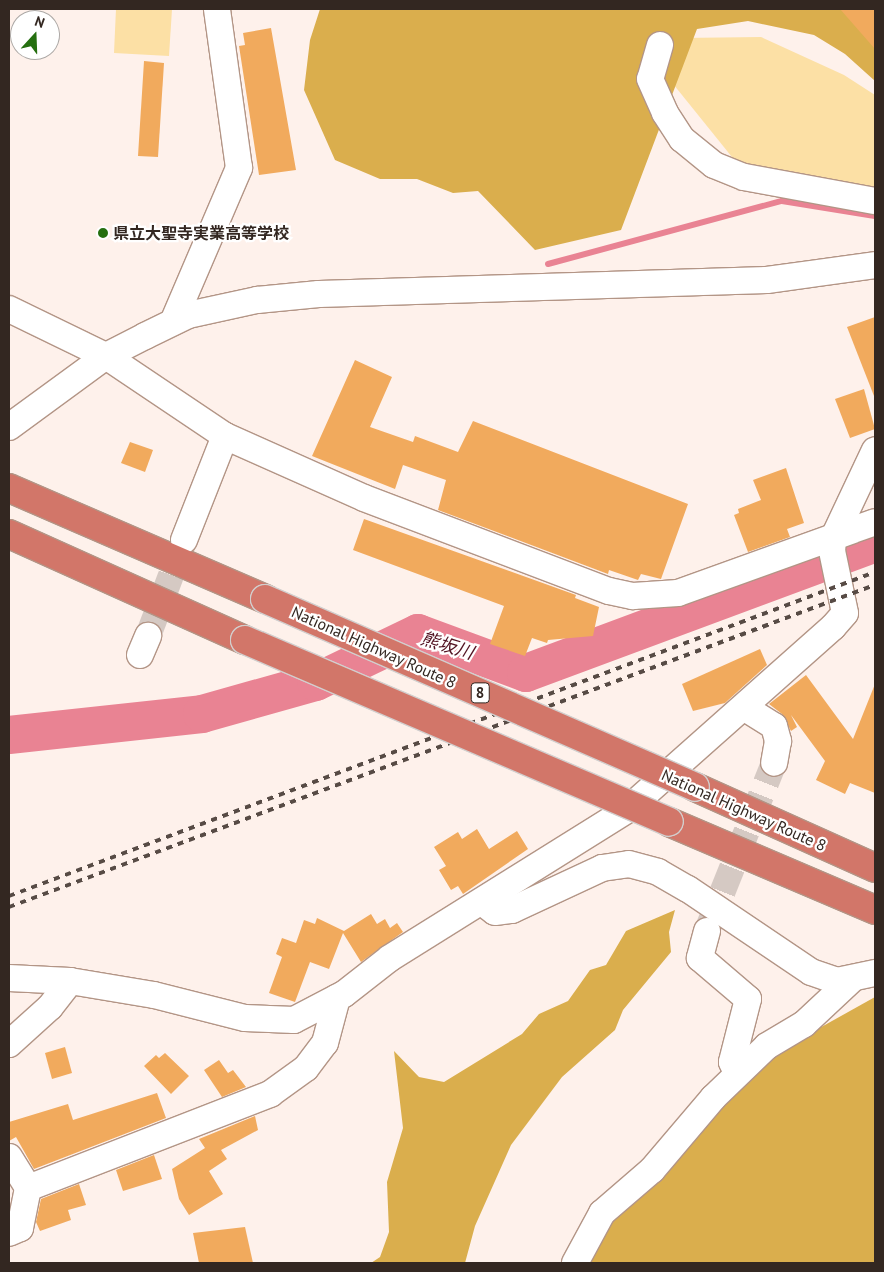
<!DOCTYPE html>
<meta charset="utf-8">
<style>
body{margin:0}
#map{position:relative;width:884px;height:1272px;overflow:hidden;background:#fef1eb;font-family:"PT Sans","Noto Sans JP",sans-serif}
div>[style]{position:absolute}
.green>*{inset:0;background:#fce0a5}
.forest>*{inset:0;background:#daae4d}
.stream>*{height:6px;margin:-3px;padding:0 3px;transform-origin:3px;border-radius:3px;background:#e98393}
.river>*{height:38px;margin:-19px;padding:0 19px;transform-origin:19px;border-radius:19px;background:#e98393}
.building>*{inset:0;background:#f1aa5d}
.minor-tunnel>*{height:26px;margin-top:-13px;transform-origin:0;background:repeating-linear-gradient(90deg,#d5c9c3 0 26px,transparent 0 39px)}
.roads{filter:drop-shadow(1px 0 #b39586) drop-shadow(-1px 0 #b39586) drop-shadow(0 1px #b39586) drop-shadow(0 -1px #b39586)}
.minor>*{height:26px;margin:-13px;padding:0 13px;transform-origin:13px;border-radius:13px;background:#fff}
.highway>*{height:28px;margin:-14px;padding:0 14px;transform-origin:14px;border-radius:14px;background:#d27669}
.rail>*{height:4px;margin-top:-2px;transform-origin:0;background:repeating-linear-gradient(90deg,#574b45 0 6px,transparent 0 12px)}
.bridges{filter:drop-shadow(1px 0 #d2cfce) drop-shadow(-1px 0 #d2cfce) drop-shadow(0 1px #d2cfce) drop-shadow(0 -1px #d2cfce)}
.highway-bridge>*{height:28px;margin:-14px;padding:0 14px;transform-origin:14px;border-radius:14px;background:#d27669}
.dots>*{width:14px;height:14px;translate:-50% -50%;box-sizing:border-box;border:2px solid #fff;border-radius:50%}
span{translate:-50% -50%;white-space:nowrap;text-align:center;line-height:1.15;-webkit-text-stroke:4.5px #fff;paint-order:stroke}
.shield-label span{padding:1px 4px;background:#fff;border:1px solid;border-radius:4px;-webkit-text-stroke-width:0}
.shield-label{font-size:15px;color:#332721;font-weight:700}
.poi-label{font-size:16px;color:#332721;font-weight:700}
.left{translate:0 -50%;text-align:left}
.street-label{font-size:16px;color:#332721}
.water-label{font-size:18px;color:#521322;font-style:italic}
.frame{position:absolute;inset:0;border:10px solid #332721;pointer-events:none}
.north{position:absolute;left:10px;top:10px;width:50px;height:50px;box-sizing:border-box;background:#fff;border:1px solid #ada9a6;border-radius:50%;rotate:20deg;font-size:14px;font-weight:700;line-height:20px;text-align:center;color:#332721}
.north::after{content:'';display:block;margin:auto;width:18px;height:22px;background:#256f10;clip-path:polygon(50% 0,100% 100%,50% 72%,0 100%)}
</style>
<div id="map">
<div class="green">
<i style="clip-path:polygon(116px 9px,172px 9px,169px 56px,114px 53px)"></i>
<i style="clip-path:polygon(761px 37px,844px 75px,875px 95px,875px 190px,740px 167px,657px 64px,680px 38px)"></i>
</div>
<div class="forest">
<i style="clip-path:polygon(320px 9px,875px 9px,875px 81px,845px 54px,814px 35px,748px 21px,697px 29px,621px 230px,535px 250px,478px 191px,453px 193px,417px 179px,380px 179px,335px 160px,304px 90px,310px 40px)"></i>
<i style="clip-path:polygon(675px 910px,669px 932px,671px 952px,623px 1010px,615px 1030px,562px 1077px,511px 1145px,475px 1226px,465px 1263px,371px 1263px,380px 1257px,389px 1232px,387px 1182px,403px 1128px,394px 1051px,419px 1077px,444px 1082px,522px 1034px,539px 1014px,568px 1001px,590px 970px,606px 965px,626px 931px)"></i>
<i style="clip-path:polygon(875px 997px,875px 1263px,584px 1263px,604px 1223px,764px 1059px)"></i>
</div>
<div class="stream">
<i style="left:548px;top:264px;width:242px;rotate:-15.1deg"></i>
<i style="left:782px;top:201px;width:94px;rotate:9.2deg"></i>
</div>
<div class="river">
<i style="left:9px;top:735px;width:194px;rotate:-6.2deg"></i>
<i style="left:202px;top:714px;width:118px;rotate:-15.7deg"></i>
<i style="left:316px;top:682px;width:113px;rotate:-25.7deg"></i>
<i style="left:418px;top:633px;width:115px;rotate:20.3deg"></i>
<i style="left:526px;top:673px;width:372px;rotate:-20.4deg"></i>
</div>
<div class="building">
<i style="clip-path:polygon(840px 9px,875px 9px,875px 49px)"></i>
<i style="clip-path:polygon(271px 28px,296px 170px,259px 175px,239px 46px,245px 45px,243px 33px)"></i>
<i style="clip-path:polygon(144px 61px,164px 63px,158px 157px,138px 156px)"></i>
<i style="clip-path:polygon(875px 317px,875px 396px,874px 396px,847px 327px)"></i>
<i style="clip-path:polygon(355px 360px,392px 377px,370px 427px,413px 442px,415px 436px,458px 452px,473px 421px,688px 504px,661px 579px,641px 574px,638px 580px,609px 570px,608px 574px,438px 510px,446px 480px,403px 465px,395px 489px,312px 456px)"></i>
<i style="clip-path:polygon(864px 389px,875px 429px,850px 438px,835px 399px)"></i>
<i style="clip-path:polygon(130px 442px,153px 450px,145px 472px,121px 463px)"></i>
<i style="clip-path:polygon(786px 468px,804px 523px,787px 529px,790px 537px,748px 552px,734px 515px,739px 513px,738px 509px,761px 500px,753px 480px)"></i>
<i style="clip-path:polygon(364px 519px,576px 595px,575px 598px,599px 607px,593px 636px,548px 640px,547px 643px,532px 638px,525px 656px,490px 644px,504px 606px,353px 550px)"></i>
<i style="clip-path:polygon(760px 649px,767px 665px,725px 703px,693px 711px,682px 684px)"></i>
<i style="clip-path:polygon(806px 675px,853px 739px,875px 684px,875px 793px,850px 783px,845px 794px,816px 780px,825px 761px,791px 715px,797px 727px,791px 731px,782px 714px,769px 704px)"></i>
<i style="clip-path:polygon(477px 829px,489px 849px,517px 831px,528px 849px,463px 894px,458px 886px,451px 890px,439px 870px,446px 866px,434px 847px,458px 832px,462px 839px)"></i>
<i style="clip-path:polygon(371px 914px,377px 924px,385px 919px,390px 928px,397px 923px,403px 932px,361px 962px,343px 933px,329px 969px,310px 962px,295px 1002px,269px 993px,282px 957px,276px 954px,282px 938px,296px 943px,304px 920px,315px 924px,317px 918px,344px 931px)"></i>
<i style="clip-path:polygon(65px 1047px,72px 1073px,52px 1079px,45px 1053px)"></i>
<i style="clip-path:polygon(165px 1053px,189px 1076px,171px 1094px,144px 1066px,156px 1055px,159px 1058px)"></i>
<i style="clip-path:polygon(219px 1060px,228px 1073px,233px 1070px,246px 1087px,222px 1097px,204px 1070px)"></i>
<i style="clip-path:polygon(157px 1093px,166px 1118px,34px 1169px,16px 1137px,9px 1141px,9px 1122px,68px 1104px,73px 1120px)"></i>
<i style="clip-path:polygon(255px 1116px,258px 1130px,221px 1150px,227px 1159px,209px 1171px,223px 1194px,189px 1215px,179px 1199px,172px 1169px,205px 1148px,199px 1139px)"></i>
<i style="clip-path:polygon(154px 1155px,162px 1179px,123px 1191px,116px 1170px)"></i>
<i style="clip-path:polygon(79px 1184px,86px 1205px,68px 1210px,71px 1220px,40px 1231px,36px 1222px,41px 1199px)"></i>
<i style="clip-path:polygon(245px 1227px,253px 1263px,199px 1263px,193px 1233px)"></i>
</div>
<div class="minor-tunnel">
<i style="left:148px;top:636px;width:102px;rotate:-69.2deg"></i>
<i style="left:708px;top:928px;width:178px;rotate:-68.2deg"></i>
</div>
<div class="roads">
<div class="minor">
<i style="left:660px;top:45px;width:35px;rotate:106deg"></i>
<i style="left:650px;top:79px;width:37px;rotate:66deg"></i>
<i style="left:665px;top:113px;width:31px;rotate:57deg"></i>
<i style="left:682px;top:139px;width:41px;rotate:39.1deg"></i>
<i style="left:714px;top:165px;width:32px;rotate:22deg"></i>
<i style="left:744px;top:177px;width:133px;rotate:10.4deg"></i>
<i style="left:9px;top:309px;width:108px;rotate:25.9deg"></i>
<i style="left:106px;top:356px;width:143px;rotate:33.9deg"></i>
<i style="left:225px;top:436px;width:152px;rotate:24deg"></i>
<i style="left:364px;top:498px;width:262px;rotate:20.8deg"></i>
<i style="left:609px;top:591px;width:25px;rotate:12deg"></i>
<i style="left:633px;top:596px;width:45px;rotate:-3.8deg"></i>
<i style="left:678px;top:593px;width:209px;rotate:-19.8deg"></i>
<i style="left:173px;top:322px;width:168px;rotate:-66.8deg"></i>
<i style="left:239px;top:168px;width:161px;rotate:-97.9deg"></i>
<i style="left:9px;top:427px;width:120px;rotate:-36.2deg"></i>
<i style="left:106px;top:356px;width:44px;rotate:-27.1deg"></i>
<i style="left:145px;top:336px;width:48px;rotate:-26deg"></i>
<i style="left:188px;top:315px;width:71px;rotate:-12.3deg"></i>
<i style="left:257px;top:300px;width:62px;rotate:-5.5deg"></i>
<i style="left:319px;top:294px;width:448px;rotate:-1.8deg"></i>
<i style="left:767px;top:280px;width:109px;rotate:-7.9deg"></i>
<i style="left:184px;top:540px;width:112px;rotate:-68.5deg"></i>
<i style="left:140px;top:655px;width:21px;rotate:-67deg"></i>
<i style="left:745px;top:708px;width:34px;rotate:32deg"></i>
<i style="left:774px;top:726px;width:16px;rotate:75deg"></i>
<i style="left:778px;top:741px;width:22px;rotate:100deg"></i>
<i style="left:482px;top:902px;width:16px;rotate:38deg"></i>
<i style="left:495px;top:912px;width:17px;rotate:-7deg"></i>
<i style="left:512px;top:910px;width:99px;rotate:-25deg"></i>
<i style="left:602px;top:868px;width:27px;rotate:-8deg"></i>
<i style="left:629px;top:864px;width:30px;rotate:15deg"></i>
<i style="left:658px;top:872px;width:34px;rotate:30deg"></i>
<i style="left:688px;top:889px;width:148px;rotate:34deg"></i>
<i style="left:811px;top:972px;width:28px;rotate:19deg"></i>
<i style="left:837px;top:981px;width:39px;rotate:-12deg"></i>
<i style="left:707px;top:931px;width:28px;rotate:105deg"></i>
<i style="left:700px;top:958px;width:63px;rotate:40.5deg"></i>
<i style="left:748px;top:999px;width:65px;rotate:104.3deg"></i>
<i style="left:732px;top:1062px;width:13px;rotate:67deg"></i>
<i style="left:9px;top:978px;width:61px;rotate:2.8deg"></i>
<i style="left:70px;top:981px;width:85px;rotate:9.5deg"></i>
<i style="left:154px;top:995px;width:94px;rotate:14.2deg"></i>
<i style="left:245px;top:1018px;width:49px;rotate:2.3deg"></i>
<i style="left:294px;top:1020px;width:56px;rotate:-27.5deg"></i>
<i style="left:344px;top:994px;width:58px;rotate:-38deg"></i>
<i style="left:390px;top:958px;width:281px;rotate:-32deg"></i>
<i style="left:628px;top:809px;width:274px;rotate:-41.6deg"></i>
<i style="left:833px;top:627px;width:18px;rotate:-49deg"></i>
<i style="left:845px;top:613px;width:63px;rotate:-101.8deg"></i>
<i style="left:832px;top:551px;width:12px;rotate:-85deg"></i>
<i style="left:833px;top:539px;width:98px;rotate:-64.7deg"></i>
<i style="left:9px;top:1044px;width:55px;rotate:-42.1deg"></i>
<i style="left:50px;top:1007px;width:33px;rotate:-52deg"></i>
<i style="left:9px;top:1157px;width:36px;rotate:58deg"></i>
<i style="left:28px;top:1188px;width:41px;rotate:101.3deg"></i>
<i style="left:20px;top:1228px;width:12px;rotate:156deg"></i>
<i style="left:28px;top:1188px;width:260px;rotate:-21.2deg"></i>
<i style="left:270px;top:1094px;width:44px;rotate:-35.8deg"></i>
<i style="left:306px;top:1068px;width:31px;rotate:-53deg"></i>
<i style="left:325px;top:1043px;width:47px;rotate:-75.1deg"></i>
<i style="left:575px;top:1263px;width:57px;rotate:-61.6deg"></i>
<i style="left:602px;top:1213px;width:66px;rotate:-40.7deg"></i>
<i style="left:652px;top:1170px;width:94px;rotate:-49.7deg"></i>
<i style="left:713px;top:1098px;width:75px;rotate:-43.9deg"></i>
<i style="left:767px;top:1046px;width:43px;rotate:-30.7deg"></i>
<i style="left:804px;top:1024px;width:63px;rotate:-43.1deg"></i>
</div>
<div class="highway">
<i style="left:9px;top:488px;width:279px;rotate:23.4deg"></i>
<i style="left:9px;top:534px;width:259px;rotate:24.2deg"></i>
<i style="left:695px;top:787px;width:197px;rotate:24.2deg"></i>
<i style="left:669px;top:822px;width:224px;rotate:23.1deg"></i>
</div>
</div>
<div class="rail">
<i style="left:9px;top:896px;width:925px;rotate:-20.51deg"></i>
<i style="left:9px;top:907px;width:924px;rotate:-20.4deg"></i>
</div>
<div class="bridges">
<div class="highway-bridge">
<i style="left:265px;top:599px;width:469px;rotate:23.6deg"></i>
<i style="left:245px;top:640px;width:461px;rotate:23.2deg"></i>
</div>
</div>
<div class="dots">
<i style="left:103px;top:233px;background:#256f10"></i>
</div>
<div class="shield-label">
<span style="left:480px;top:693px">8</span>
</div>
<div class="poi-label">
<span class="left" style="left:113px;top:233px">県立大聖寺実業高等学校</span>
</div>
<div class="street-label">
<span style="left:374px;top:647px;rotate:24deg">National Highway Route 8</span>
<span style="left:744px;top:810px;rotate:24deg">National Highway Route 8</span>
</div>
<div class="water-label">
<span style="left:447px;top:646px;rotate:17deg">熊坂川</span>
</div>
<div class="frame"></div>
<div class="north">N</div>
</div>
